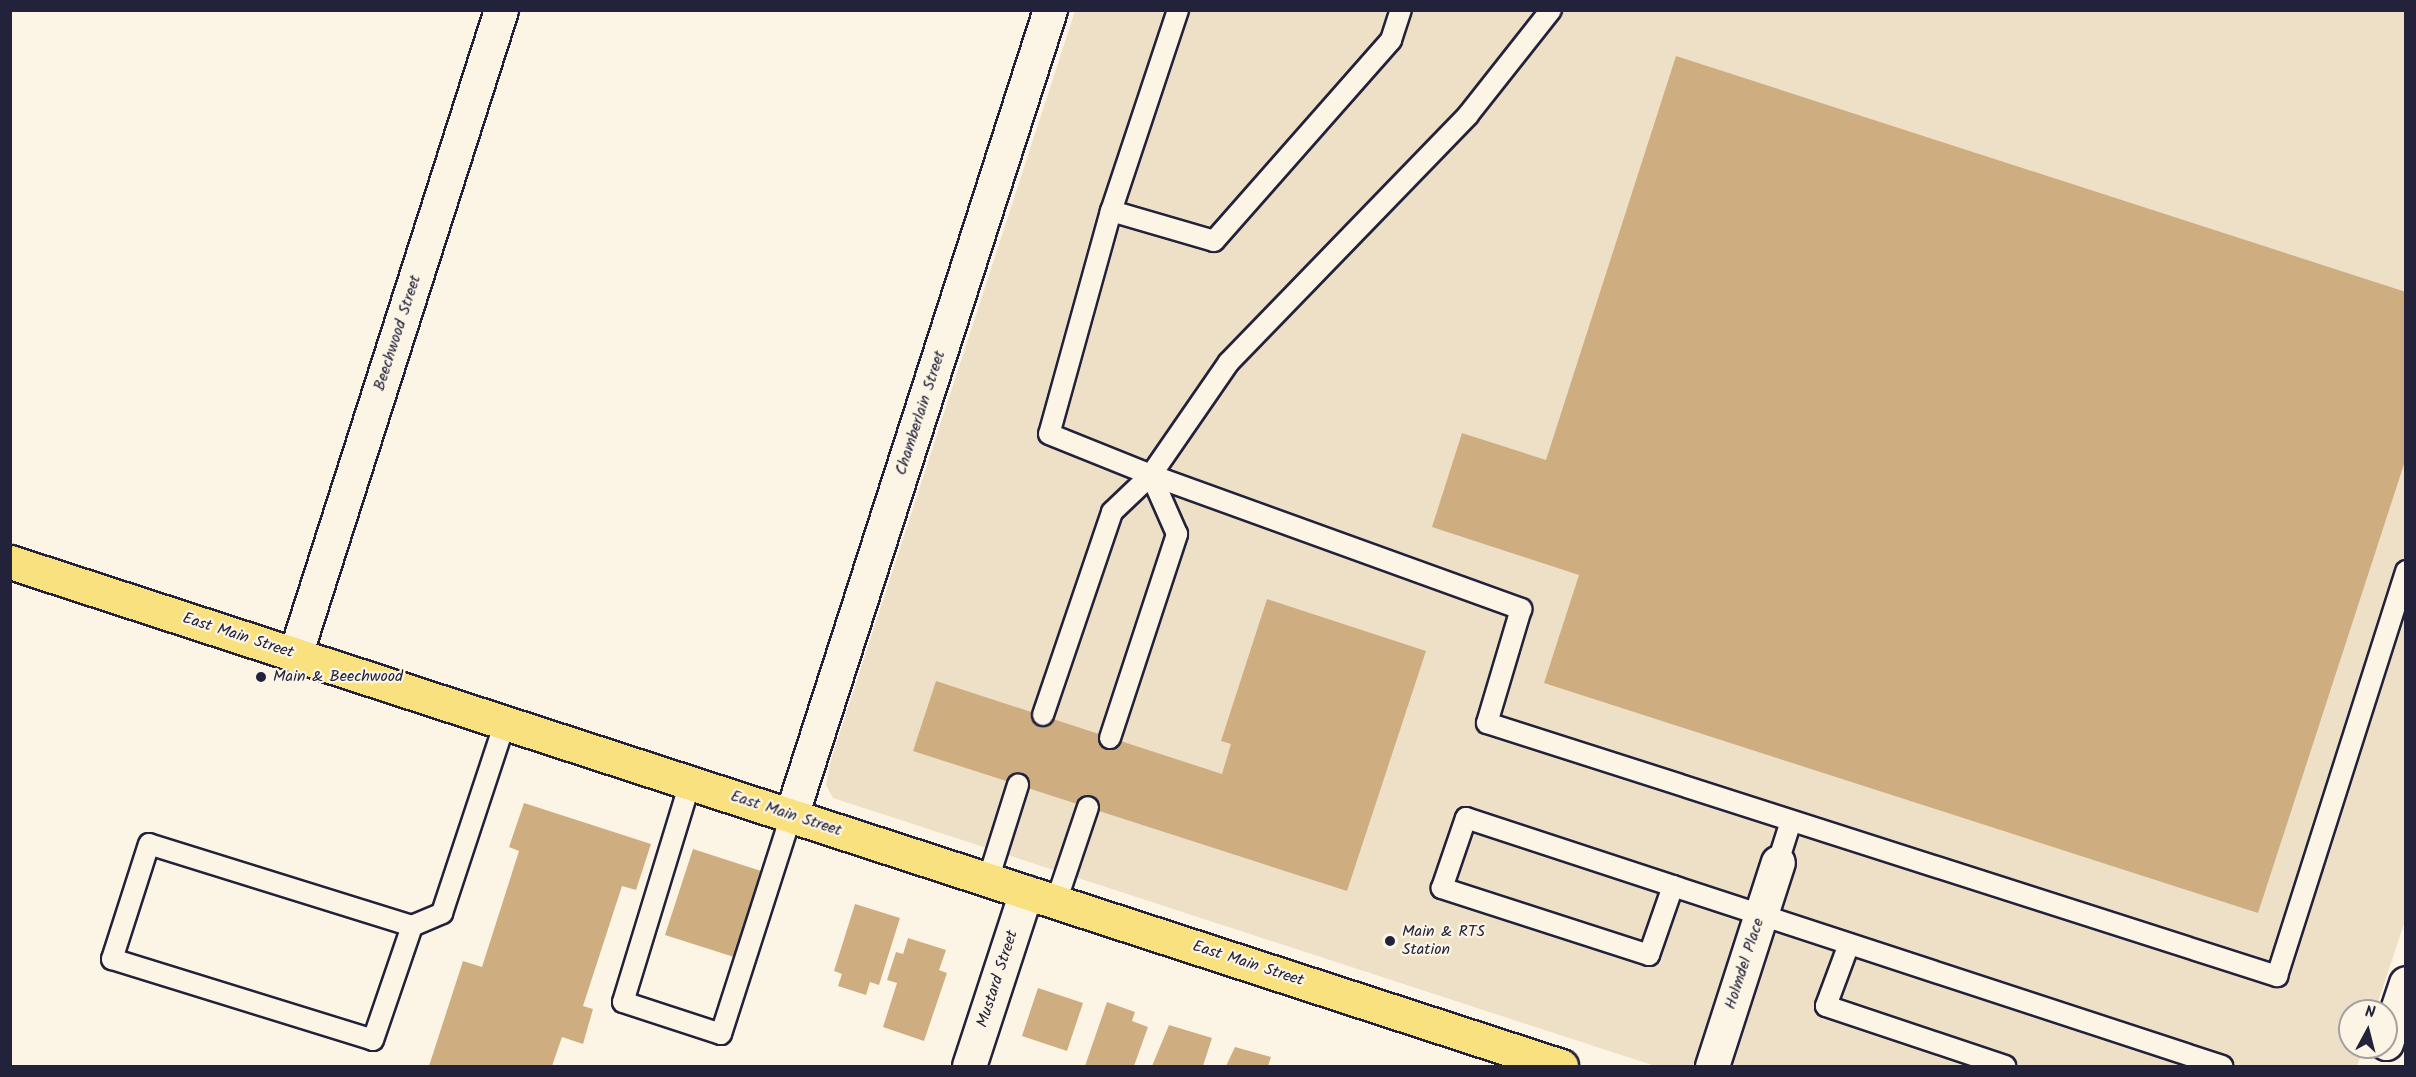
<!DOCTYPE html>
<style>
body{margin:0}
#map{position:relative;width:2416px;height:1077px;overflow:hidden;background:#fcf5e5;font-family:Kalam,sans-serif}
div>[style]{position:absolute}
.built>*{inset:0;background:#eee0c7}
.building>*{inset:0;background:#ceae81}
.roads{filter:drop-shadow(2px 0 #22223b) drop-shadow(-2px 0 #22223b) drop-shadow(0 2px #22223b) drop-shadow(0 -2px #22223b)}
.lane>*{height:20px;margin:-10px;padding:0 10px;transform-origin:10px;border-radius:10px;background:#fcf5e5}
.street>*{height:33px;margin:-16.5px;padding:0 16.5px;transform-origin:16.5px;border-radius:16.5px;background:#fcf5e5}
.primary>*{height:33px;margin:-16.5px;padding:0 16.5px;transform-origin:16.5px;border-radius:16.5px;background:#fae180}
.dots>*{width:16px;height:16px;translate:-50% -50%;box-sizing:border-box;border:3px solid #fcf5e5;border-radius:50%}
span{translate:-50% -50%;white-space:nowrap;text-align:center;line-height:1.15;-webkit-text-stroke:4.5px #fcf5e5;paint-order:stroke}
.street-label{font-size:16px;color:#22223b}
.poi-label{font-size:16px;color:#22223b}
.left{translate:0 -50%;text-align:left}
.frame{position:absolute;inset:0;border:12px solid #22223b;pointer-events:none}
.north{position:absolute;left:2338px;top:999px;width:60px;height:60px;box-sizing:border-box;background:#fcf5e5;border:2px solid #a5a1a1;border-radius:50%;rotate:7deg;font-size:16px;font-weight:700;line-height:24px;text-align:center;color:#22223b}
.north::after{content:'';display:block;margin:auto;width:21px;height:27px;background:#22223b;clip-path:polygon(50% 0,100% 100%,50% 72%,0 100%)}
</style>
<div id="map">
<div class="built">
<i style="clip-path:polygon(1075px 11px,2405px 11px,2406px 918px,2375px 1011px,2350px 1011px,2350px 1047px,2364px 1047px,2357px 1066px,1655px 1066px,833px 798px,826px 785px,830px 763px)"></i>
</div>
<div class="building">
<i style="clip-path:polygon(1676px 56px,2406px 292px,2406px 458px,2258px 913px,1544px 683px,1579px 575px,1432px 527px,1462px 433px,1546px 460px)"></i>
<i style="clip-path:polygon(1267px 599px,1426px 651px,1347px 891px,913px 751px,936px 681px,1222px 774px,1231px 744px,1221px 741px)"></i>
<i style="clip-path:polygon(524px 803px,651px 844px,636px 890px,622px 886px,583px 1006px,593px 1009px,583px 1044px,562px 1037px,552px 1066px,429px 1066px,463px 961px,482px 967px,519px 851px,509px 847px)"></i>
<i style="clip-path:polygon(693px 849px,761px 871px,734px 957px,665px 935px)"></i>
<i style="clip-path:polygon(855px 904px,900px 918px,879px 985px,870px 982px,866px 995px,838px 986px,842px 974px,834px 971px)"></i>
<i style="clip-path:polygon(908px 938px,946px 950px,939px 970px,947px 973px,924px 1041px,883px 1027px,897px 983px,887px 980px,896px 952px,903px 954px)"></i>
<i style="clip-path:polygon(1038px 988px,1083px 1003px,1067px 1051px,1022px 1036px)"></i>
<i style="clip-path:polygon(1107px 1002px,1135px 1012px,1132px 1021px,1148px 1027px,1134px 1066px,1085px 1066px)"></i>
<i style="clip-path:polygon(1169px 1025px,1212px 1038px,1203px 1066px,1152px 1066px)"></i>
<i style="clip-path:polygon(1235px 1047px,1271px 1057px,1268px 1066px,1226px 1066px)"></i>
</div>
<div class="roads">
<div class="lane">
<i style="left:1178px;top:10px;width:212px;rotate:108.4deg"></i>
<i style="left:1111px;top:211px;width:231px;rotate:105.5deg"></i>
<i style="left:1049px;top:434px;width:110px;rotate:21.9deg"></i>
<i style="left:1151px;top:475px;width:394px;rotate:19.9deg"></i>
<i style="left:1521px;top:609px;width:119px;rotate:106.6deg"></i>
<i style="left:1487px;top:723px;width:830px;rotate:17.76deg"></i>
<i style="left:2277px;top:976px;width:425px;rotate:-72.3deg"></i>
<i style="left:1111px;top:211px;width:107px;rotate:16.2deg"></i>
<i style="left:1214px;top:241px;width:268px;rotate:-48.6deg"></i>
<i style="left:1391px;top:40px;width:32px;rotate:-72deg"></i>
<i style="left:1043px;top:715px;width:214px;rotate:-71.2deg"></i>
<i style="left:1112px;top:512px;width:54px;rotate:-43.5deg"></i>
<i style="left:1151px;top:475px;width:137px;rotate:-55.4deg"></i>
<i style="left:1229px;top:362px;width:344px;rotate:-45.9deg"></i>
<i style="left:1468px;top:115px;width:134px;rotate:-51.7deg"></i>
<i style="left:1110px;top:738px;width:215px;rotate:-71.8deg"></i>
<i style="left:1177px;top:534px;width:64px;rotate:-113.8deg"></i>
<i style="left:690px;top:783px;width:229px;rotate:107deg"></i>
<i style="left:623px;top:1002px;width:103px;rotate:18.1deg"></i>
<i style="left:721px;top:1034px;width:229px;rotate:-72.2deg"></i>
<i style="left:1778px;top:862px;width:43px;rotate:-72.4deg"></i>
<i style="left:988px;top:880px;width:100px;rotate:-72.5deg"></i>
<i style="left:1673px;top:886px;width:73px;rotate:109.2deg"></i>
<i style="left:1649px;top:955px;width:218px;rotate:-162.1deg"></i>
<i style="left:1442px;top:888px;width:74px;rotate:-71.1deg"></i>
<i style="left:1466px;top:818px;width:218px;rotate:18.2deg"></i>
<i style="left:1673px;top:886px;width:578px;rotate:18.15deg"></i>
<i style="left:1056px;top:902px;width:100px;rotate:-71.4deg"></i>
<i style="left:412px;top:926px;width:275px;rotate:-162.7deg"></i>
<i style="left:149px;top:844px;width:121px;rotate:107.8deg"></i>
<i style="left:112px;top:959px;width:273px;rotate:17.2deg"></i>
<i style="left:373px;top:1040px;width:120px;rotate:-71.1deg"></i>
<i style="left:412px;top:926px;width:33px;rotate:-23deg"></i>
<i style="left:442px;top:913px;width:200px;rotate:-71.7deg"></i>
<i style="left:1849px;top:944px;width:66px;rotate:110.4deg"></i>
<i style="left:1826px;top:1006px;width:189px;rotate:18.5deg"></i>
</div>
<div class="street">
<i style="left:295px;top:655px;width:677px;rotate:-72.29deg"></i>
<i style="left:791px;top:816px;width:847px;rotate:-72.19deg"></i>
<i style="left:2386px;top:1043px;width:63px;rotate:-71.6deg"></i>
<i style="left:969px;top:1066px;width:183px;rotate:-71.9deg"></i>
<i style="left:1712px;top:1066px;width:214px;rotate:-72.1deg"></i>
</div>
<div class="primary">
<i style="left:10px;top:562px;width:1631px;rotate:18deg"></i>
</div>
</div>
<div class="dots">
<i style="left:261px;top:677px;background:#22223b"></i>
<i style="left:1390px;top:941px;background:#22223b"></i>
</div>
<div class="street-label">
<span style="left:398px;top:333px;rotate:-72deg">Beechwood Street</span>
<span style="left:921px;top:413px;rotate:-72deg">Chamberlain Street</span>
<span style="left:238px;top:636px;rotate:18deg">East Main Street</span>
<span style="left:786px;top:814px;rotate:18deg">East Main Street</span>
<span style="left:1248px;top:964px;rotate:18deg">East Main Street</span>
<span style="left:1745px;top:964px;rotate:-72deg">Holmdel Place</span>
<span style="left:998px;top:979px;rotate:-72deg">Mustard Street</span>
</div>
<div class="poi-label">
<span class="left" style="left:273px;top:677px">Main &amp; Beechwood</span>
<span class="left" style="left:1402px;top:941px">Main &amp; RTS<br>Station</span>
</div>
<div class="frame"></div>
<div class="north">N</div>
</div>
